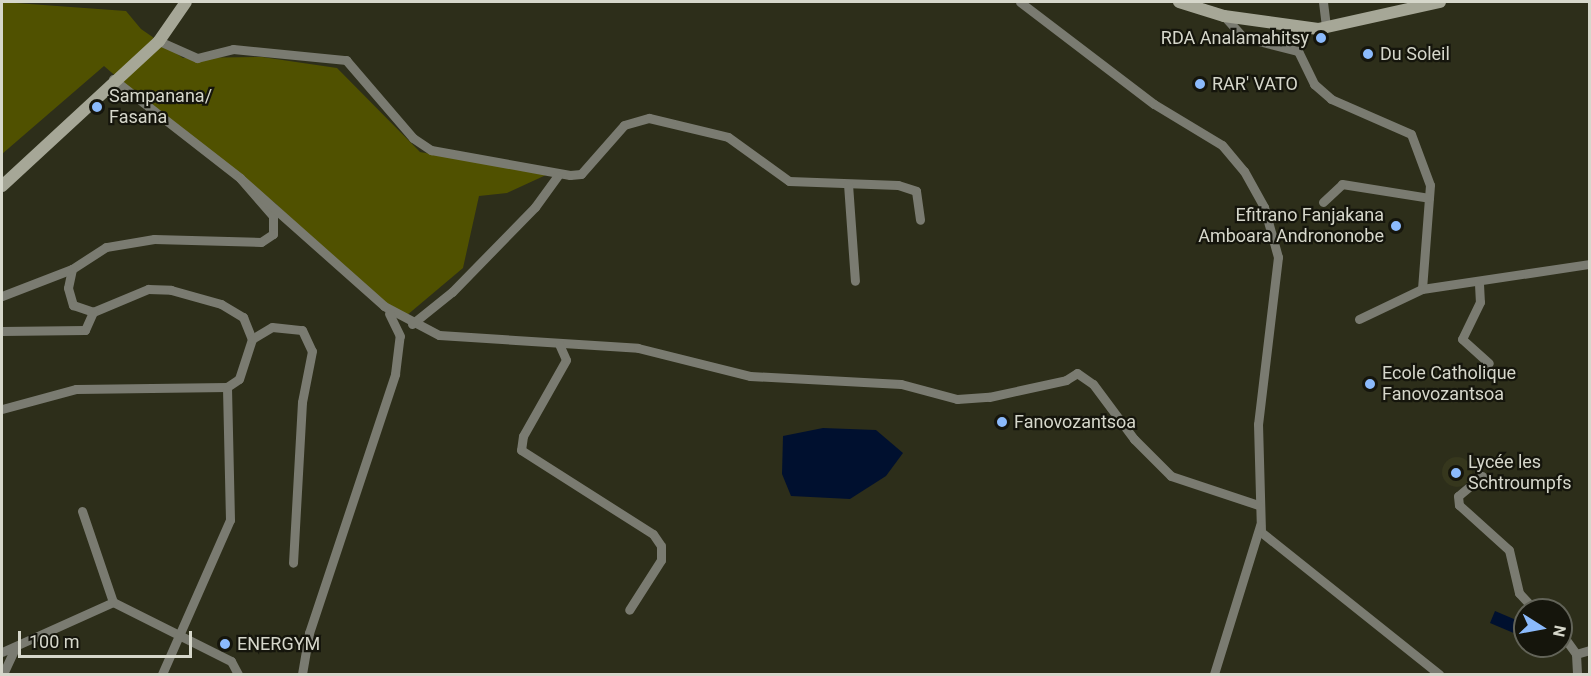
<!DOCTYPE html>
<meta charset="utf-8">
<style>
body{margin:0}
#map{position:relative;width:1591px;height:676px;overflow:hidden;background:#2d2e1a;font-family:Roboto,sans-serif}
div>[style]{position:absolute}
.built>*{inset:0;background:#36371d}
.round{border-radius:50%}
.green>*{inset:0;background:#505100}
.water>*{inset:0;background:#00102f}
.street>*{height:9px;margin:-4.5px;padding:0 4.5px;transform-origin:4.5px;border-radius:4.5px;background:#7a7b71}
.secondary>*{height:12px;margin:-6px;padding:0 6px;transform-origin:6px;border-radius:6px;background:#a6a797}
.dots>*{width:16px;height:16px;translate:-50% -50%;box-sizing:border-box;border:3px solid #15150c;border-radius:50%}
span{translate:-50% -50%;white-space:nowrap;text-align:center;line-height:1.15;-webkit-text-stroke:4.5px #15150c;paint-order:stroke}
.poi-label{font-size:18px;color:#d6d7cb}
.right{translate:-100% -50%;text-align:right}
.left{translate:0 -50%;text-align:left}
.frame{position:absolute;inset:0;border:3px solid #d6d7cb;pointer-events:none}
.north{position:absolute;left:1513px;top:598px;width:60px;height:60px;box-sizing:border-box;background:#15150c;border:2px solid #626358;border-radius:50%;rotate:101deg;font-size:16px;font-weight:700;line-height:24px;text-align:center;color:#d6d7cb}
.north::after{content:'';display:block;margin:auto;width:21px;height:27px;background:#8bbafc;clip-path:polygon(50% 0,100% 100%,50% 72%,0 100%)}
.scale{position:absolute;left:18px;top:631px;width:174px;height:27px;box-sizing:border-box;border:3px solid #d6d7cb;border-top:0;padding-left:8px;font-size:18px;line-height:21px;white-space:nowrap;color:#d6d7cb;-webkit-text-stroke:4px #15150c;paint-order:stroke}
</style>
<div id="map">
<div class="built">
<i class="round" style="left:1442px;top:457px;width:30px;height:30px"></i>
</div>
<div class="green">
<i style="clip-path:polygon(2px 2px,126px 11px,141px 29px,183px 58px,262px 57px,337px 68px,420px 152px,546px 175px,507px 193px,479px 196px,463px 268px,406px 316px,360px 286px,275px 203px,194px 144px,104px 66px,2px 154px)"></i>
</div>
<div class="water">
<i style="clip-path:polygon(823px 428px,876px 430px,903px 453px,886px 476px,850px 499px,791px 496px,782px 474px,783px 436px)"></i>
<i style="clip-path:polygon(1495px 611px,1521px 622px,1516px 634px,1490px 623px)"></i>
</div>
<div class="street">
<i style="left:1020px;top:2px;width:168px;rotate:37.3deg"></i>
<i style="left:1154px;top:104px;width:79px;rotate:31.1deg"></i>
<i style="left:1222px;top:145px;width:34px;rotate:50deg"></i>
<i style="left:1244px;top:171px;width:41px;rotate:60.9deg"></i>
<i style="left:1264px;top:207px;width:52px;rotate:74.4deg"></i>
<i style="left:1278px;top:257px;width:168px;rotate:96.8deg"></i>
<i style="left:1258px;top:424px;width:108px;rotate:88.4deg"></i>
<i style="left:1261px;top:532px;width:228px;rotate:38.6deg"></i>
<i style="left:1323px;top:2px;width:26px;rotate:83deg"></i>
<i style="left:1224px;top:16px;width:28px;rotate:48deg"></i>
<i style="left:1243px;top:37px;width:57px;rotate:14.3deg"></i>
<i style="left:1298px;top:51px;width:37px;rotate:64deg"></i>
<i style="left:1314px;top:84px;width:23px;rotate:41deg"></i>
<i style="left:1331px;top:99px;width:87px;rotate:23.6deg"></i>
<i style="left:1411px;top:134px;width:54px;rotate:69.6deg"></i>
<i style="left:1430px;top:185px;width:104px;rotate:94.4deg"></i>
<i style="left:159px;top:41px;width:42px;rotate:24.1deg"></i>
<i style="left:197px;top:58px;width:37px;rotate:-14deg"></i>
<i style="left:233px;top:49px;width:114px;rotate:5.6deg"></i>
<i style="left:346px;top:60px;width:103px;rotate:49.3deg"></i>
<i style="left:413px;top:138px;width:22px;rotate:34deg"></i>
<i style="left:431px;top:150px;width:141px;rotate:10.2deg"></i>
<i style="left:570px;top:175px;width:11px;rotate:-5deg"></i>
<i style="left:581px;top:174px;width:65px;rotate:-48.7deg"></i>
<i style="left:624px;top:125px;width:26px;rotate:-16deg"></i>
<i style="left:649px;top:118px;width:81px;rotate:13.5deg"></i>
<i style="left:728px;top:137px;width:75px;rotate:35.8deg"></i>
<i style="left:789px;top:181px;width:109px;rotate:2.1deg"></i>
<i style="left:898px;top:185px;width:19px;rotate:18deg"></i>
<i style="left:916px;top:191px;width:29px;rotate:82deg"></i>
<i style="left:113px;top:79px;width:161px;rotate:37.9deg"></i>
<i style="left:240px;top:178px;width:50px;rotate:49deg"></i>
<i style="left:273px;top:216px;width:18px;rotate:90deg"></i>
<i style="left:273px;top:234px;width:14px;rotate:146deg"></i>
<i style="left:261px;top:242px;width:107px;rotate:-178.4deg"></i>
<i style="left:154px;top:239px;width:49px;rotate:170.5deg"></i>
<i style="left:106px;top:247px;width:40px;rotate:147.1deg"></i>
<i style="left:72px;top:269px;width:19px;rotate:102deg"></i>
<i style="left:68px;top:288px;width:18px;rotate:74deg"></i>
<i style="left:73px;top:305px;width:21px;rotate:19deg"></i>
<i style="left:93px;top:312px;width:60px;rotate:-22.7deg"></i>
<i style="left:148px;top:289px;width:23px;rotate:2deg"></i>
<i style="left:171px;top:290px;width:52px;rotate:15.6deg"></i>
<i style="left:221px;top:304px;width:26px;rotate:31deg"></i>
<i style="left:243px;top:317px;width:24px;rotate:68deg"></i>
<i style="left:240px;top:178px;width:193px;rotate:41.6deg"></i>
<i style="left:384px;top:306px;width:62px;rotate:27.8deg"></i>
<i style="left:439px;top:335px;width:199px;rotate:3.7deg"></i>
<i style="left:638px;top:348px;width:115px;rotate:14deg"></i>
<i style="left:750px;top:376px;width:151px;rotate:3deg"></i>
<i style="left:901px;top:384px;width:58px;rotate:15deg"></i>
<i style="left:957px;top:399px;width:32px;rotate:-4deg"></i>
<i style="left:989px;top:397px;width:79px;rotate:-12.4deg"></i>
<i style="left:1066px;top:380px;width:13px;rotate:-32deg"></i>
<i style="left:1077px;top:373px;width:19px;rotate:35deg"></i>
<i style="left:1093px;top:384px;width:69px;rotate:53.3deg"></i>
<i style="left:1134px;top:439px;width:52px;rotate:45deg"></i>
<i style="left:1171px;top:476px;width:92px;rotate:18.4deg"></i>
<i style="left:848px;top:184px;width:97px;rotate:85.9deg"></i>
<i style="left:1323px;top:202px;width:26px;rotate:-43deg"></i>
<i style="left:1342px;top:184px;width:88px;rotate:9.1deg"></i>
<i style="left:1479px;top:284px;width:18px;rotate:87deg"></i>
<i style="left:1480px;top:302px;width:41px;rotate:115.9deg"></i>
<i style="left:1462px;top:339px;width:36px;rotate:42deg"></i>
<i style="left:2px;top:296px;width:75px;rotate:-21.1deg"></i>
<i style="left:1359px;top:319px;width:70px;rotate:-25.5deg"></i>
<i style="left:1422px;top:289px;width:170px;rotate:-8.5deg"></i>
<i style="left:412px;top:324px;width:51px;rotate:-38.7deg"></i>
<i style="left:452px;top:292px;width:119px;rotate:-45.7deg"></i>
<i style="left:535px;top:207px;width:39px;rotate:-54deg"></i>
<i style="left:2px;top:331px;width:83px;rotate:-0.7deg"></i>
<i style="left:85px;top:330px;width:20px;rotate:-66deg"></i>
<i style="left:559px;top:344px;width:17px;rotate:66deg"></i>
<i style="left:566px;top:360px;width:87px;rotate:119.5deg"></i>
<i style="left:523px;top:436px;width:14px;rotate:98deg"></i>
<i style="left:521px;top:450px;width:156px;rotate:32.5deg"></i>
<i style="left:653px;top:534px;width:14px;rotate:56deg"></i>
<i style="left:661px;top:546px;width:14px;rotate:90deg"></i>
<i style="left:661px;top:560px;width:59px;rotate:122.6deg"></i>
<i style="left:2px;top:409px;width:77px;rotate:-15.1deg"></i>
<i style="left:76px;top:389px;width:151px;rotate:-0.8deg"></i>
<i style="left:227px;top:387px;width:14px;rotate:-34deg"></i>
<i style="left:239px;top:379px;width:42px;rotate:-72deg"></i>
<i style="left:252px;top:339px;width:23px;rotate:-31deg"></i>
<i style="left:272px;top:327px;width:30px;rotate:6deg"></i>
<i style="left:302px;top:330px;width:23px;rotate:65deg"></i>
<i style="left:312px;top:351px;width:52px;rotate:101.1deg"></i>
<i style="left:302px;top:402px;width:161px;rotate:93.2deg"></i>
<i style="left:1482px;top:476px;width:31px;rotate:140deg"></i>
<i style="left:1458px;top:496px;width:9px;rotate:84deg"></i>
<i style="left:1459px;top:505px;width:67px;rotate:42deg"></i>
<i style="left:1509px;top:550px;width:44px;rotate:76.9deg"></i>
<i style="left:1519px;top:593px;width:23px;rotate:47deg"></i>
<i style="left:82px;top:511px;width:96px;rotate:71.2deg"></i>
<i style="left:113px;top:602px;width:132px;rotate:26.6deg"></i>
<i style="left:231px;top:661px;width:15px;rotate:62deg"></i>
<i style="left:1561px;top:633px;width:26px;rotate:54deg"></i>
<i style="left:1576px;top:654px;width:20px;rotate:87deg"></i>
<i style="left:2px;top:652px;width:122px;rotate:-24.2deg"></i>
<i style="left:1576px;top:654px;width:15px;rotate:-16deg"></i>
<i style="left:3px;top:674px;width:29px;rotate:-65deg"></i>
<i style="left:162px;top:674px;width:168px;rotate:-66.2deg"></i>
<i style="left:230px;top:520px;width:133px;rotate:-91.3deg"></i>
<i style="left:302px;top:674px;width:42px;rotate:-80.3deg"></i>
<i style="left:309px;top:633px;width:273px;rotate:-71.6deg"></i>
<i style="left:395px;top:374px;width:38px;rotate:-83deg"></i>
<i style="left:400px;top:336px;width:25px;rotate:-116deg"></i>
<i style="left:1214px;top:674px;width:156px;rotate:-72.8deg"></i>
</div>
<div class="secondary">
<i style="left:1179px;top:2px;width:47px;rotate:17.3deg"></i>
<i style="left:1224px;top:16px;width:95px;rotate:7.9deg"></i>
<i style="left:1318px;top:29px;width:125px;rotate:-12.5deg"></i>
<i style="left:2px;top:186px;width:214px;rotate:-42.7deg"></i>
<i style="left:159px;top:41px;width:47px;rotate:-55.3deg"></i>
</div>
<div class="dots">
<i style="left:1321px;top:38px;background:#8bbafc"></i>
<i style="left:1368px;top:54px;background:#8bbafc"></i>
<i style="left:1200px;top:84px;background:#8bbafc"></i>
<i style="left:97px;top:107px;background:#8bbafc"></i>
<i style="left:1396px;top:226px;background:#8bbafc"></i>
<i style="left:1370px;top:384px;background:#8bbafc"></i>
<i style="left:1002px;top:422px;background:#8bbafc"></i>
<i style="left:1456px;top:473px;background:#8bbafc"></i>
<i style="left:225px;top:644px;background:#8bbafc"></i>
</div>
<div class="poi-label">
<span class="right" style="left:1309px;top:38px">RDA Analamahitsy</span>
<span class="left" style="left:1380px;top:54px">Du Soleil</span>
<span class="left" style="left:1212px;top:84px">RAR' VATO</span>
<span class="left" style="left:109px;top:107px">Sampanana/<br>Fasana</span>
<span class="right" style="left:1384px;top:226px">Efitrano Fanjakana<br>Amboara Andrononobe</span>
<span class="left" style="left:1382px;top:384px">Ecole Catholique<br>Fanovozantsoa</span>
<span class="left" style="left:1014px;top:422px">Fanovozantsoa</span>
<span class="left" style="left:1468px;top:473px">Lycée les<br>Schtroumpfs</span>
<span class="left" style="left:237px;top:644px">ENERGYM</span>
</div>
<div class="frame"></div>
<div class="north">N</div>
<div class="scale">100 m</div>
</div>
